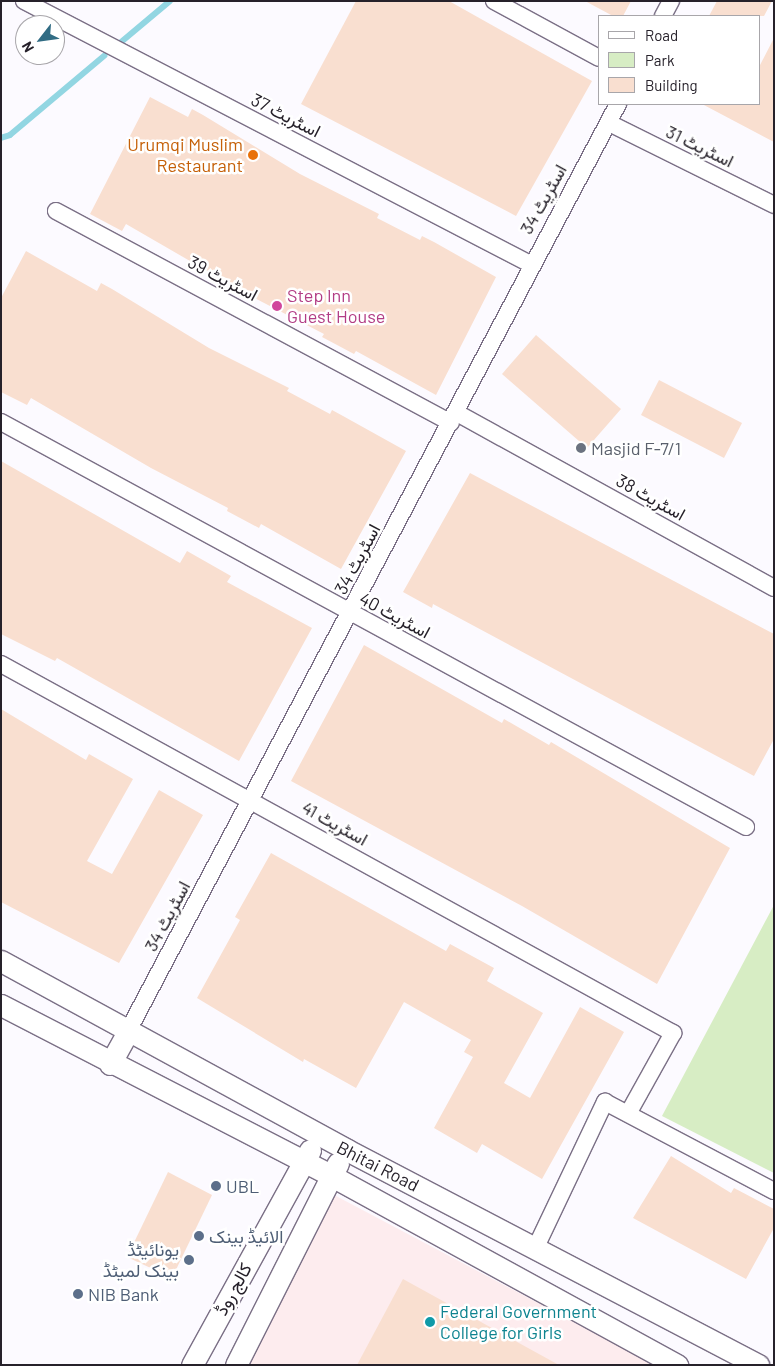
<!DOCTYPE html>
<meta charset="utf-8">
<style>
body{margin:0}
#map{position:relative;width:775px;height:1366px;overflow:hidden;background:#fcfaff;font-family:Barlow,Vazirmatn,sans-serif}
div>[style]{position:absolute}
.education>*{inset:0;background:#fdecee}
.green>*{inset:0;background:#d7edc4}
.stream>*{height:5.5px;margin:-2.75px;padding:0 2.75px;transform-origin:2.75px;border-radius:2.75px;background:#92d6e2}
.building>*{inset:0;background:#f9dfd0}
.roads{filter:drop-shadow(1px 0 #7b7086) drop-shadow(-1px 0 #7b7086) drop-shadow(0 1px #7b7086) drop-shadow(0 -1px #7b7086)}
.minor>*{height:16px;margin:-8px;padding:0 8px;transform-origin:8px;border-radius:8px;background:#fff}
.tertiary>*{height:21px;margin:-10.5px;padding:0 10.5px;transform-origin:10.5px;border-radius:10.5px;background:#fff}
.dots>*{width:14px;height:14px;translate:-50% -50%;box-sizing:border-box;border:2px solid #fff;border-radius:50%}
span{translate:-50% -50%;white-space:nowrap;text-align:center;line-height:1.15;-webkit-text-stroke:5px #fff;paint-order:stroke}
.street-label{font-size:18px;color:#26212a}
.food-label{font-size:18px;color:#c56008}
.right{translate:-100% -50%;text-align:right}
.hotel-label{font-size:18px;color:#b23c85}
.left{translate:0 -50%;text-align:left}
.worship-label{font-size:18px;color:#5b616d}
.service-label{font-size:18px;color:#4e5e75}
.culture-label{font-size:18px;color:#0d838f}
.frame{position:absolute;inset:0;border:2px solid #26212a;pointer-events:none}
.legend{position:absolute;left:598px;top:15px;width:162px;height:90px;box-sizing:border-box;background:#fff;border:1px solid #a8a6aa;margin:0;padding:6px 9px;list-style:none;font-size:15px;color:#26212a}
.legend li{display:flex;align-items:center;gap:10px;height:25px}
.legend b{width:25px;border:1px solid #a8a6aa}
.north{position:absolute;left:15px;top:15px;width:50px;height:50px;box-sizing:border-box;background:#fff;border:1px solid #a8a6aa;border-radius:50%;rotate:240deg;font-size:14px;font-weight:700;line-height:20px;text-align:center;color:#26212a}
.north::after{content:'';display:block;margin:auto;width:18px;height:22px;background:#316c84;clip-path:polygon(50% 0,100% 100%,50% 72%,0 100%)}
</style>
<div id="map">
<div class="education">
<i style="clip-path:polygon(321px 1188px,655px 1365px,228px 1365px)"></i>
</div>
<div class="green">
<i style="clip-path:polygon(774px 905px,774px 1173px,662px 1116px)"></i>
</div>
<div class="stream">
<i style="left:120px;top:43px;width:65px;rotate:-40deg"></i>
<i style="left:1px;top:138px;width:9px;rotate:-18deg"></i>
<i style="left:10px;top:135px;width:123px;rotate:-40deg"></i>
</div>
<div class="building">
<i style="clip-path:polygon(356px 1px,449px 1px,592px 81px,516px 216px,301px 104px)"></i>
<i style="clip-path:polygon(585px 1px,631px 1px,623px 16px,613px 16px)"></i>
<i style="clip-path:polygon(717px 1px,772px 1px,764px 16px,709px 16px)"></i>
<i style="clip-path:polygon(774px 38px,774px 142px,702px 104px,759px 104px,759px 67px)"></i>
<i style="clip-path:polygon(150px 97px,188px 117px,192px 109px,203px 115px,300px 174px,379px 214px,377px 218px,420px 240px,422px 236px,434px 242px,496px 277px,436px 395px,356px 351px,354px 354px,322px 337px,324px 334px,247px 294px,126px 224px,122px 231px,90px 214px)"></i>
<i style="clip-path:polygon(26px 251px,97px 291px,101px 283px,112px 289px,209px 348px,289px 388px,287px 391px,330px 414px,332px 410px,343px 416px,406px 451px,341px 569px,261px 524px,259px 528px,227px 511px,228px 508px,151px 468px,31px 398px,27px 405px,1px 392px,1px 298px)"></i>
<i style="clip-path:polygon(536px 335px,621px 409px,587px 448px,502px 374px)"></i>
<i style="clip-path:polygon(659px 380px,742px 423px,724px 458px,641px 415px)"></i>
<i style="clip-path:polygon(1px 461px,180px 563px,187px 551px,231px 576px,227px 582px,312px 628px,239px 761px,57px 658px,55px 661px,1px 634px)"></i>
<i style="clip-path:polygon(470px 473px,774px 634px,774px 739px,754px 776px,433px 604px,432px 608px,403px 592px)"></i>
<i style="clip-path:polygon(364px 645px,502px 723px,504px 719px,549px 745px,551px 742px,730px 848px,657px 984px,522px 906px,291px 781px)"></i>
<i style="clip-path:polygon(1px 709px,86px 760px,89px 754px,133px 779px,87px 861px,112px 874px,159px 790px,203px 815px,119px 963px,1px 902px)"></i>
<i style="clip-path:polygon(271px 853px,446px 951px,450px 944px,494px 968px,487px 981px,543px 1013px,504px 1083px,530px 1098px,580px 1007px,624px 1032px,542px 1179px,482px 1144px,477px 1153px,434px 1128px,473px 1057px,464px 1052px,471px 1040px,404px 1002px,356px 1088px,304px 1059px,303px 1062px,197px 998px,240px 920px,235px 917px)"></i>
<i style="clip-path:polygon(671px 1156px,731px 1193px,734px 1188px,774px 1209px,774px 1228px,746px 1279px,633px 1218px)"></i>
<i style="clip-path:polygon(168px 1172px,212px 1195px,172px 1278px,127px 1257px)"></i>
<i style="clip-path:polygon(403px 1279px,559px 1365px,357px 1365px)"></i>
</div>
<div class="roads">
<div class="minor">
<i style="left:24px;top:1px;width:570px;rotate:27.46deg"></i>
<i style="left:494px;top:1px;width:119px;rotate:28.5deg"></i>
<i style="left:663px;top:16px;width:17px;rotate:-62deg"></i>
<i style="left:609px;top:123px;width:184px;rotate:26.4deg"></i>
<i style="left:56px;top:211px;width:448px;rotate:28.2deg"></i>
<i style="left:457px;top:413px;width:362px;rotate:28.9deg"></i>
<i style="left:1px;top:422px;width:848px;rotate:28.53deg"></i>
<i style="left:1px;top:664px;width:767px;rotate:28.77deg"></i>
<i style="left:673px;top:1033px;width:90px;rotate:119.1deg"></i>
<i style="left:128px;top:1031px;width:1049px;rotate:-62.14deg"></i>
<i style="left:536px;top:1247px;width:161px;rotate:-64.6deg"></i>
<i style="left:605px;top:1102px;width:191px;rotate:27.8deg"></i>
</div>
<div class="tertiary">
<i style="left:1px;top:961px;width:394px;rotate:28.6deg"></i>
<i style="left:347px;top:1150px;width:464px;rotate:27.6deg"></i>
<i style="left:1px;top:1005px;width:370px;rotate:27.3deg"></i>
<i style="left:330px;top:1175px;width:396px;rotate:28.7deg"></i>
<i style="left:110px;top:1064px;width:38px;rotate:-61deg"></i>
<i style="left:192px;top:1365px;width:245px;rotate:-61.2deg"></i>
<i style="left:236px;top:1365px;width:226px;rotate:-63.2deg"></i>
</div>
</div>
<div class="dots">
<i style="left:253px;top:155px;background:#e8710a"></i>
<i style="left:277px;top:306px;background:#d1479c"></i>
<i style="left:581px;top:448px;background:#6b7280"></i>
<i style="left:216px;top:1186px;background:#5c6f8a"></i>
<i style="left:199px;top:1236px;background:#5c6f8a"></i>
<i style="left:189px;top:1260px;background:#5c6f8a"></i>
<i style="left:78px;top:1294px;background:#5c6f8a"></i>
<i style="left:430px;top:1322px;background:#0f9aa8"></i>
</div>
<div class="street-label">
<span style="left:286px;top:115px;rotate:27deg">اسٹریٹ 37</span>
<span style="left:700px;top:146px;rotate:26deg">اسٹریٹ 31</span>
<span style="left:543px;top:199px;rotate:-61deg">اسٹریٹ 34</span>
<span style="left:223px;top:278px;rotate:28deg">اسٹریٹ 39</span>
<span style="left:651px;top:497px;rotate:29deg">اسٹریٹ 38</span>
<span style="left:357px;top:559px;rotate:-62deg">اسٹریٹ 34</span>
<span style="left:395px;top:615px;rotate:28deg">اسٹریٹ 40</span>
<span style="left:335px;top:823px;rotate:29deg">اسٹریٹ 41</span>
<span style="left:167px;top:916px;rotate:-62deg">اسٹریٹ 34</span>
<span style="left:378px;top:1166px;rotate:27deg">Bhitai Road</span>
<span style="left:233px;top:1289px;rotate:-61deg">کالج روڈ</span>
</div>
<div class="food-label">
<span class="right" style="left:243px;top:155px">Urumqi Muslim<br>Restaurant</span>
</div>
<div class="hotel-label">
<span class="left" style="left:287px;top:306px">Step Inn<br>Guest House</span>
</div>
<div class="worship-label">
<span class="left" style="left:591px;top:448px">Masjid F-7/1</span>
</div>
<div class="service-label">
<span class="left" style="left:226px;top:1186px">UBL</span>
<span class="left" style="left:209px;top:1236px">الائیڈ بینک</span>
<span class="right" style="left:179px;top:1260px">یونائیٹڈ<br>بینک لمیٹڈ</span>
<span class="left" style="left:88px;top:1294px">NIB Bank</span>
</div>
<div class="culture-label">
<span class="left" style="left:440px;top:1322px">Federal Government<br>College for Girls</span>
</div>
<div class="frame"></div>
<ul class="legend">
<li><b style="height:6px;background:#fff"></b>Road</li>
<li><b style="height:14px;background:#d7edc4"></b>Park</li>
<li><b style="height:14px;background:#f9dfd0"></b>Building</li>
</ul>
<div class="north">N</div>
</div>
